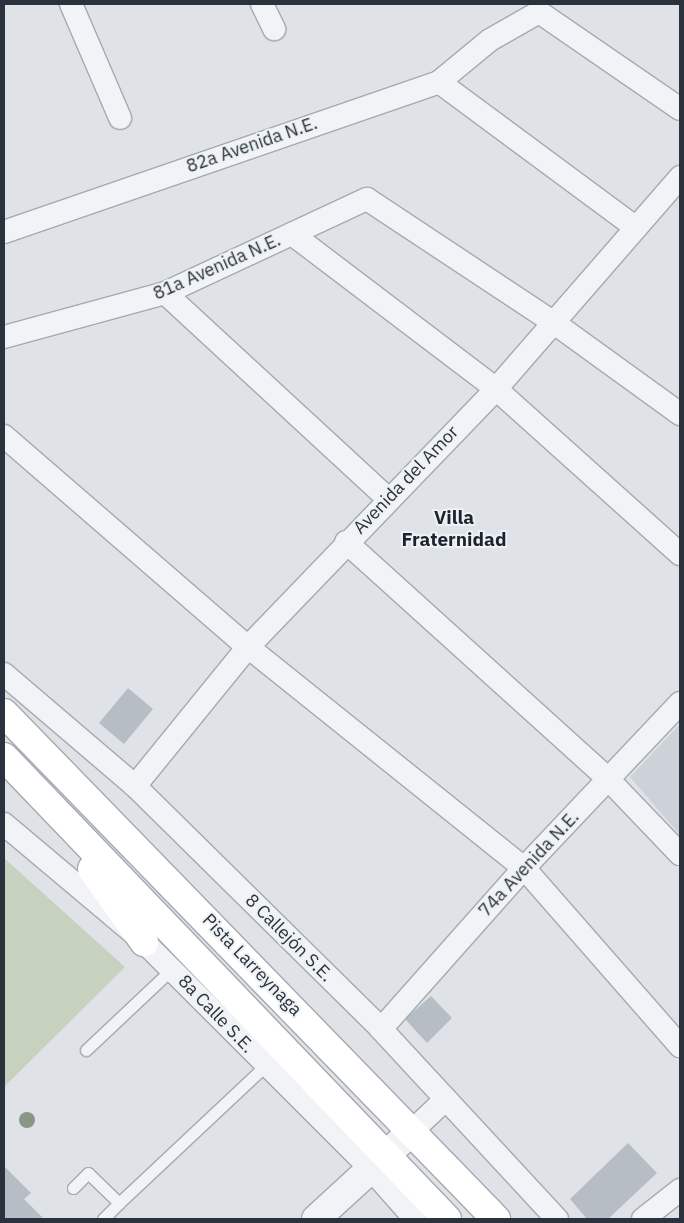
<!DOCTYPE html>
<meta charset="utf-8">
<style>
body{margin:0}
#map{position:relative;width:684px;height:1223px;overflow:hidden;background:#dfe3e7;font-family:"IBM Plex Sans",sans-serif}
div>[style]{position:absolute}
.built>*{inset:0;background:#cdd2d9}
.green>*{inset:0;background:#c6d1c0}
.building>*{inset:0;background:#b6bdc4}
.roads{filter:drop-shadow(1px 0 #a5aab1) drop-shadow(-1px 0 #a5aab1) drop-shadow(0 1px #a5aab1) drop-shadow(0 -1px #a5aab1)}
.service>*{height:11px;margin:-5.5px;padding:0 5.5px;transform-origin:5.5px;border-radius:5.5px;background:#f1f3f6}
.minor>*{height:22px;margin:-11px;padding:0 11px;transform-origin:11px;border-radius:11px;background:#f1f3f6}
.tertiary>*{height:28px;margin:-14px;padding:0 14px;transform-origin:14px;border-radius:14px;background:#f1f3f6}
.secondary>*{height:28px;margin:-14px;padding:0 14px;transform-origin:14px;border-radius:14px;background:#fff}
.trees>*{width:16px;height:16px;margin:-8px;border-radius:50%;background:#889786}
span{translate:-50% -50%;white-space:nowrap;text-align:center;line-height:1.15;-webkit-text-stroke:4px #eef2f5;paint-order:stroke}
.street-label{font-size:18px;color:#29323d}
.neighbourhood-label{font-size:19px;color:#1b232e;font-weight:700}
.frame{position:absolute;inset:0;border:5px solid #29323d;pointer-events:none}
</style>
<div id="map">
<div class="built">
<i style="clip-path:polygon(680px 724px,680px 835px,630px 777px)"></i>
</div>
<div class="green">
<i style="clip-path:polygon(4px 858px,125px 967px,4px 1087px)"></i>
</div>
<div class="building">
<i style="clip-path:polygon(128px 688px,153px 709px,124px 744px,99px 723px)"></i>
<i style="clip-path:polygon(431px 996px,452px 1018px,427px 1043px,405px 1019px)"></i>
<i style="clip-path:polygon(628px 1143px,657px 1173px,608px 1219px,587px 1219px,570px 1199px)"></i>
<i style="clip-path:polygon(4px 1166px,31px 1193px,24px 1199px,44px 1219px,4px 1219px)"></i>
</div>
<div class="roads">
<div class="service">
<i style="left:86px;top:1050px;width:118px;rotate:-43.3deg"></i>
<i style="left:73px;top:1188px;width:21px;rotate:-45deg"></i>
<i style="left:88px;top:1173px;width:43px;rotate:44.1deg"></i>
<i style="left:119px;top:1203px;width:202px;rotate:-43.2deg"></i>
<i style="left:103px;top:1219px;width:23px;rotate:-45deg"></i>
</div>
<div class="minor">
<i style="left:71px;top:4px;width:124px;rotate:66.7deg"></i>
<i style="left:262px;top:4px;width:28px;rotate:64deg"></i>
<i style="left:439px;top:82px;width:245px;rotate:36.5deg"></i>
<i style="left:4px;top:232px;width:460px;rotate:-19deg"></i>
<i style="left:439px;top:82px;width:66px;rotate:-39.5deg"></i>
<i style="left:490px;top:40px;width:56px;rotate:-29.7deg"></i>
<i style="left:539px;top:12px;width:171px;rotate:34.5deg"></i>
<i style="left:292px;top:234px;width:256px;rotate:37.2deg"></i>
<i style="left:496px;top:389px;width:247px;rotate:41.9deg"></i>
<i style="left:165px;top:293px;width:304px;rotate:42.7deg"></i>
<i style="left:4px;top:337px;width:167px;rotate:-15.3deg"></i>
<i style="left:165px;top:293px;width:223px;rotate:-25deg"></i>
<i style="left:367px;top:199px;width:223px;rotate:33.5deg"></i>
<i style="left:553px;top:322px;width:157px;rotate:35.9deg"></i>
<i style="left:4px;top:436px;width:323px;rotate:40.9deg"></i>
<i style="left:248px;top:647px;width:354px;rotate:38.7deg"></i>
<i style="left:524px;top:868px;width:237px;rotate:48.8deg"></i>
<i style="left:346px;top:542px;width:353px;rotate:42.1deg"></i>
<i style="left:608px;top:779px;width:104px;rotate:46.2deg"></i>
<i style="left:4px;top:674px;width:172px;rotate:40.5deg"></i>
<i style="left:135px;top:786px;width:346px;rotate:44.6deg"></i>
<i style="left:381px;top:1029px;width:259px;rotate:47.2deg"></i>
<i style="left:135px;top:786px;width:179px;rotate:-50.9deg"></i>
<i style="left:248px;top:647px;width:358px;rotate:-46.1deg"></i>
<i style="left:496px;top:389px;width:281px;rotate:-49deg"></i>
<i style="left:4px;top:824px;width:183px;rotate:40.1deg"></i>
<i style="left:144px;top:942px;width:320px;rotate:45deg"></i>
<i style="left:370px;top:1168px;width:68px;rotate:48.6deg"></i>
<i style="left:381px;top:1029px;width:215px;rotate:-48.4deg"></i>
<i style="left:524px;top:868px;width:227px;rotate:-46.6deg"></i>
<i style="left:413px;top:1130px;width:45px;rotate:-43.2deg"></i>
<i style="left:643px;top:1219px;width:47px;rotate:-38.1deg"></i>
</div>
<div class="tertiary">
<i style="left:316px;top:1219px;width:132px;rotate:-42.5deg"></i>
</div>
<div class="secondary">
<i style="left:4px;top:713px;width:706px;rotate:45.8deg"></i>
<i style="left:4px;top:757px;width:640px;rotate:46.2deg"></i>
<i style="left:92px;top:869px;width:90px;rotate:54.5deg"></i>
</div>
</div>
<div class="trees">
<i style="left:27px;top:1120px"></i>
</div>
<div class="street-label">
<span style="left:252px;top:145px;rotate:-19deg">82a Avenida N.E.</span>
<span style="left:217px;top:267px;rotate:-24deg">81a Avenida N.E.</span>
<span style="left:406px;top:480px;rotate:-46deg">Avenida del Amor</span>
<span style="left:529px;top:864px;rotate:-47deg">74a Avenida N.E.</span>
<span style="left:289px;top:938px;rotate:45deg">8 Callejón S.E.</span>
<span style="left:252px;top:965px;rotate:46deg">Pista Larreynaga</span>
<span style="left:216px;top:1014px;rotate:46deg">8a Calle S.E.</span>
</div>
<div class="neighbourhood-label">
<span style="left:454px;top:529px">Villa<br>Fraternidad</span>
</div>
<div class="frame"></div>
</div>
